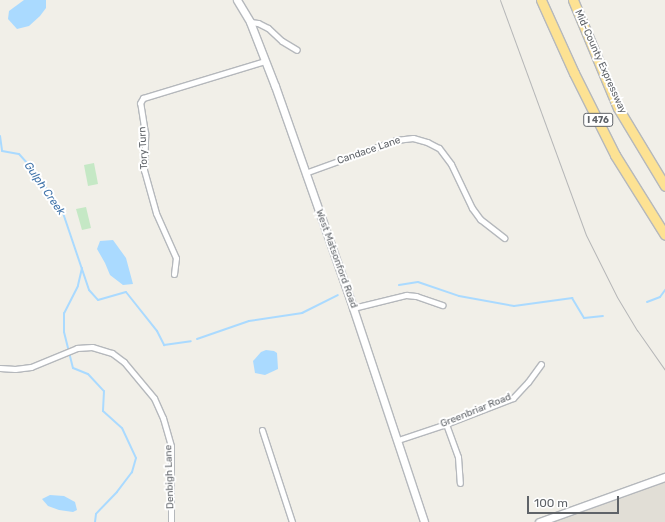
<!DOCTYPE html>
<style>
body{margin:0}
#map{position:relative;width:665px;height:522px;overflow:hidden;background:#f1efe8;font-family:Rubik,sans-serif}
div>[style]{position:absolute}
.education>*{inset:0;background:#e1ded6}
.green>*{inset:0;background:#c5e8c5}
.water>*{inset:0;background:#aadaff}
.stream>*{height:2px;margin:-1px;padding:0 1px;transform-origin:1px;border-radius:1px;background:#aadaff}
.roads{filter:drop-shadow(1px 0 #b5b8bc) drop-shadow(-1px 0 #b5b8bc) drop-shadow(0 1px #b5b8bc) drop-shadow(0 -1px #b5b8bc)}
.street>*{height:5px;margin:-2.5px;padding:0 2.5px;transform-origin:2.5px;border-radius:2.5px;background:#fff}
.secondary>*{height:7px;margin:-3.5px;padding:0 3.5px;transform-origin:3.5px;border-radius:3.5px;background:#fff}
.highway>*{height:9px;margin:-4.5px;padding:0 4.5px;transform-origin:4.5px;border-radius:4.5px;background:#fde293}
.tram>*{height:1px;margin:-0.5px;padding:0 0.5px;transform-origin:0.5px;border-radius:0.5px;background:#b6b7b8}
span{translate:-50% -50%;white-space:nowrap;text-align:center;line-height:1.15;-webkit-text-stroke:4px #fff;paint-order:stroke}
.shield-label span{padding:1px 3px;background:#fff;border:1px solid;border-radius:3px;-webkit-text-stroke-width:0}
.shield-label{font-size:9px;color:#5f6368;font-weight:700}
.street-label{font-size:10px;color:#5f6368}
.water-label{font-size:11px;color:#4174aa;font-style:italic}
.scale{position:absolute;left:527px;top:496px;width:92px;height:18px;box-sizing:border-box;border:2px solid #5f6368;border-top:0;padding-left:5px;font-size:12px;line-height:14px;white-space:nowrap;color:#5f6368;-webkit-text-stroke:3px #fff;paint-order:stroke}
</style>
<div id="map">
<div class="education">
<i style="clip-path:polygon(665px 477px,665px 522px,539px 522px)"></i>
</div>
<div class="green">
<i style="clip-path:polygon(94px 163px,98px 184px,88px 186px,84px 165px)"></i>
<i style="clip-path:polygon(86px 207px,91px 228px,82px 230px,76px 209px)"></i>
</div>
<div class="water">
<i style="clip-path:polygon(24px 0,46px 0,46px 8px,40px 16px,29px 26px,17px 29px,8px 19px,9px 11px)"></i>
<i style="clip-path:polygon(113px 240px,126px 258px,133px 284px,123px 285px,110px 275px,105px 263px,97px 249px,100px 241px)"></i>
<i style="clip-path:polygon(266px 350px,274px 351px,277px 353px,278px 369px,265px 375px,255px 373px,253px 361px,261px 352px)"></i>
<i style="clip-path:polygon(50px 495px,64px 496px,75px 502px,77px 510px,73px 512px,59px 510px,48px 506px,42px 499px)"></i>
</div>
<div class="stream">
<i style="left:0;top:136px;width:15px;rotate:82deg"></i>
<i style="left:2px;top:151px;width:17px;rotate:10deg"></i>
<i style="left:19px;top:154px;width:24px;rotate:48deg"></i>
<i style="left:35px;top:172px;width:50px;rotate:55.7deg"></i>
<i style="left:63px;top:213px;width:81px;rotate:71.3deg"></i>
<i style="left:89px;top:290px;width:13px;rotate:48deg"></i>
<i style="left:98px;top:300px;width:29px;rotate:-16deg"></i>
<i style="left:126px;top:292px;width:50px;rotate:51.5deg"></i>
<i style="left:157px;top:331px;width:16px;rotate:63deg"></i>
<i style="left:164px;top:345px;width:27px;rotate:-8deg"></i>
<i style="left:82px;top:268px;width:18px;rotate:103deg"></i>
<i style="left:78px;top:286px;width:30px;rotate:117deg"></i>
<i style="left:64px;top:313px;width:19px;rotate:90deg"></i>
<i style="left:64px;top:332px;width:37px;rotate:76deg"></i>
<i style="left:73px;top:368px;width:16px;rotate:22deg"></i>
<i style="left:88px;top:374px;width:23px;rotate:47deg"></i>
<i style="left:104px;top:391px;width:20px;rotate:93deg"></i>
<i style="left:103px;top:411px;width:25px;rotate:42deg"></i>
<i style="left:122px;top:428px;width:33px;rotate:65deg"></i>
<i style="left:136px;top:458px;width:15px;rotate:106deg"></i>
<i style="left:132px;top:472px;width:25px;rotate:127deg"></i>
<i style="left:117px;top:492px;width:30px;rotate:134deg"></i>
<i style="left:96px;top:514px;width:8px;rotate:97deg"></i>
<i style="left:399px;top:285px;width:19px;rotate:-9deg"></i>
<i style="left:418px;top:282px;width:43px;rotate:18.9deg"></i>
<i style="left:459px;top:296px;width:56px;rotate:10.3deg"></i>
<i style="left:514px;top:306px;width:59px;rotate:-7.9deg"></i>
<i style="left:572px;top:298px;width:23px;rotate:59deg"></i>
<i style="left:584px;top:318px;width:19px;rotate:-6deg"></i>
<i style="left:647px;top:302px;width:14px;rotate:-21deg"></i>
<i style="left:660px;top:297px;width:9px;rotate:-54deg"></i>
<i style="left:197px;top:339px;width:55px;rotate:-19.1deg"></i>
<i style="left:249px;top:321px;width:54px;rotate:-8.6deg"></i>
<i style="left:302px;top:313px;width:40px;rotate:-26.6deg"></i>
</div>
<div class="roads">
<div class="street">
<i style="left:250px;top:22px;width:8px;rotate:7deg"></i>
<i style="left:258px;top:23px;width:11px;rotate:27deg"></i>
<i style="left:268px;top:28px;width:19px;rotate:43deg"></i>
<i style="left:282px;top:41px;width:17px;rotate:31deg"></i>
<i style="left:305px;top:173px;width:97px;rotate:-19.9deg"></i>
<i style="left:396px;top:140px;width:17px;rotate:-7deg"></i>
<i style="left:413px;top:138px;width:15px;rotate:16deg"></i>
<i style="left:427px;top:142px;width:13px;rotate:27deg"></i>
<i style="left:439px;top:148px;width:20px;rotate:53deg"></i>
<i style="left:451px;top:164px;width:49px;rotate:64.5deg"></i>
<i style="left:472px;top:208px;width:14px;rotate:54deg"></i>
<i style="left:480px;top:219px;width:31px;rotate:38deg"></i>
<i style="left:174px;top:274px;width:16px;rotate:-83deg"></i>
<i style="left:176px;top:258px;width:49px;rotate:-114deg"></i>
<i style="left:156px;top:213px;width:45px;rotate:-105.6deg"></i>
<i style="left:144px;top:170px;width:37px;rotate:-88deg"></i>
<i style="left:145px;top:133px;width:30px;rotate:-99deg"></i>
<i style="left:140px;top:103px;width:6px;rotate:-59deg"></i>
<i style="left:143px;top:98px;width:127px;rotate:-16.9deg"></i>
<i style="left:353px;top:308px;width:55px;rotate:-13.8deg"></i>
<i style="left:406px;top:295px;width:10px;rotate:6deg"></i>
<i style="left:416px;top:296px;width:28px;rotate:19deg"></i>
<i style="left:0;top:368px;width:15px;rotate:4deg"></i>
<i style="left:15px;top:369px;width:16px;rotate:-7deg"></i>
<i style="left:31px;top:367px;width:50px;rotate:-22.4deg"></i>
<i style="left:77px;top:348px;width:15px;rotate:-4deg"></i>
<i style="left:92px;top:347px;width:21px;rotate:17deg"></i>
<i style="left:112px;top:353px;width:15px;rotate:37deg"></i>
<i style="left:124px;top:362px;width:47px;rotate:50.2deg"></i>
<i style="left:154px;top:398px;width:22px;rotate:66deg"></i>
<i style="left:163px;top:418px;width:29px;rotate:74deg"></i>
<i style="left:171px;top:446px;width:76px;rotate:90deg"></i>
<i style="left:446px;top:424px;width:35px;rotate:70deg"></i>
<i style="left:458px;top:457px;width:26px;rotate:86deg"></i>
<i style="left:262px;top:430px;width:97px;rotate:71.9deg"></i>
<i style="left:398px;top:440px;width:51px;rotate:-18.4deg"></i>
<i style="left:446px;top:424px;width:72px;rotate:-21.2deg"></i>
<i style="left:513px;top:398px;width:22px;rotate:-47deg"></i>
<i style="left:528px;top:382px;width:22px;rotate:-54deg"></i>
</div>
<div class="secondary">
<i style="left:237px;top:0;width:26px;rotate:59deg"></i>
<i style="left:250px;top:22px;width:69px;rotate:68.7deg"></i>
<i style="left:275px;top:86px;width:235px;rotate:70.6deg"></i>
<i style="left:353px;top:308px;width:225px;rotate:71.6deg"></i>
<i style="left:539px;top:522px;width:134px;rotate:-19.7deg"></i>
</div>
<div class="highway">
<i style="left:541px;top:0;width:80px;rotate:65.7deg"></i>
<i style="left:574px;top:73px;width:92px;rotate:63.4deg"></i>
<i style="left:615px;top:155px;width:94px;rotate:58deg"></i>
<i style="left:573px;top:0;width:117px;rotate:67.4deg"></i>
<i style="left:618px;top:108px;width:91px;rotate:58.9deg"></i>
</div>
</div>
<div class="tram">
<i style="left:500px;top:0;width:250px;rotate:69.9deg"></i>
<i style="left:586px;top:235px;width:69px;rotate:63.4deg"></i>
<i style="left:617px;top:297px;width:39px;rotate:59deg"></i>
<i style="left:637px;top:330px;width:49px;rotate:55deg"></i>
</div>
<div class="shield-label">
<span style="left:598px;top:120px">I 476</span>
</div>
<div class="street-label">
<span style="left:600px;top:62px;rotate:66deg">Mid-County Expressway</span>
<span style="left:144px;top:148px;rotate:-93deg">Tory Turn</span>
<span style="left:369px;top:151px;rotate:-19deg">Candace Lane</span>
<span style="left:336px;top:259px;rotate:70deg">West Matsonford Road</span>
<span style="left:476px;top:411px;rotate:-22deg">Greenbriar Road</span>
<span style="left:170px;top:477px;rotate:-92deg">Denbigh Lane</span>
</div>
<div class="water-label">
<span style="left:44px;top:189px;rotate:55deg">Gulph Creek</span>
</div>
<div class="scale">100 m</div>
</div>
